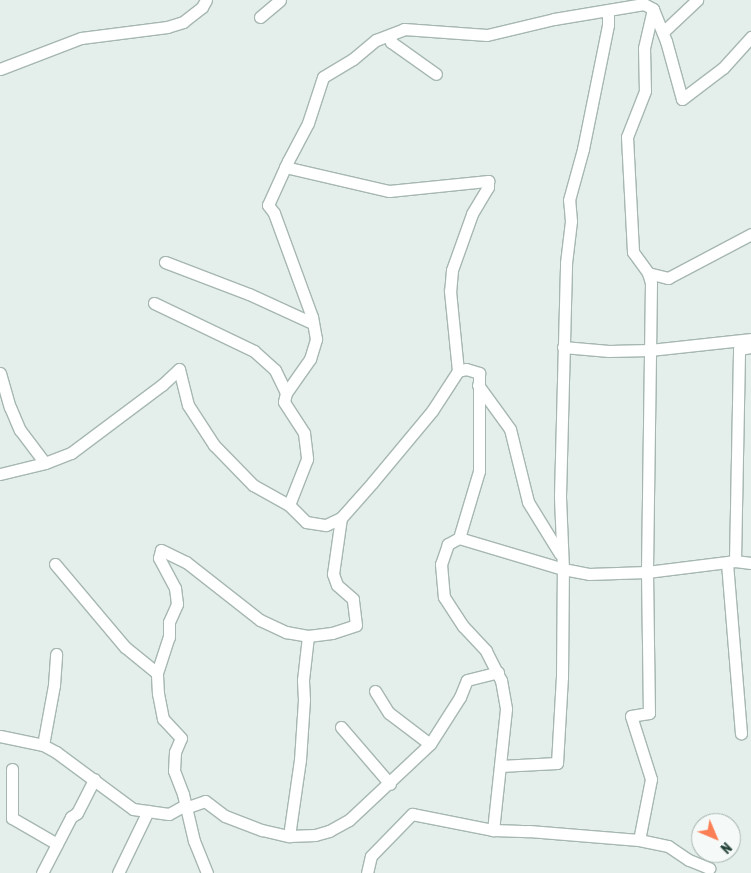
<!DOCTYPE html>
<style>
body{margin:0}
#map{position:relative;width:751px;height:873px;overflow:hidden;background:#e4eeea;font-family:"Asap Condensed",sans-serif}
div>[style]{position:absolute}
.roads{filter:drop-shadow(1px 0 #a6b7b1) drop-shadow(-1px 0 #a6b7b1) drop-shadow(0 1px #a6b7b1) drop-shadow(0 -1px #a6b7b1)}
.street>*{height:11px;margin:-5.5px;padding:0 5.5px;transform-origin:5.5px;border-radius:5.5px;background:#fff}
span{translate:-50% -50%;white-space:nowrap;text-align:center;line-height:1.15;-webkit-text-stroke:4px #f5faf8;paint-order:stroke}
.north{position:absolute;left:691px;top:813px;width:50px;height:50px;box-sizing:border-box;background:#f5faf8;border:1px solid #a1b0ac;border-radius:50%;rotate:135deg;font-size:14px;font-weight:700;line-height:20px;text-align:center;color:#224239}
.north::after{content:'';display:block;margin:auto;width:18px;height:22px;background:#fb7f55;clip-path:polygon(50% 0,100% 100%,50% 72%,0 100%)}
</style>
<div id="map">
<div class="roads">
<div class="street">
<i style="left:653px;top:9px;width:35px;rotate:68deg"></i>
<i style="left:666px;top:41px;width:60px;rotate:74.6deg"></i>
<i style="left:682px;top:99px;width:51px;rotate:-37.1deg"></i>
<i style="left:723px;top:68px;width:42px;rotate:-47.9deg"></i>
<i style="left:260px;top:17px;width:26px;rotate:-40deg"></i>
<i style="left:663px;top:32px;width:47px;rotate:-43.3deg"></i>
<i style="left:390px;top:36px;width:6px;rotate:81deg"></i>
<i style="left:391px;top:42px;width:55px;rotate:35.4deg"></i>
<i style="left:0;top:69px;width:87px;rotate:-20.9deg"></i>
<i style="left:81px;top:38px;width:87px;rotate:-7.3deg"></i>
<i style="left:167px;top:27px;width:17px;rotate:-17deg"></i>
<i style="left:183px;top:22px;width:24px;rotate:-38deg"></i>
<i style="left:202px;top:7px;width:8px;rotate:-60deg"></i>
<i style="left:285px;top:167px;width:107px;rotate:13deg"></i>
<i style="left:389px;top:191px;width:100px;rotate:-5.8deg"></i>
<i style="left:488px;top:181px;width:6px;rotate:90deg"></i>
<i style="left:488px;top:187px;width:31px;rotate:121deg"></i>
<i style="left:472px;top:214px;width:59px;rotate:109.7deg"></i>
<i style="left:452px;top:270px;width:21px;rotate:95deg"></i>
<i style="left:450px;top:291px;width:80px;rotate:84.3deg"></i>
<i style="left:165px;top:262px;width:90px;rotate:20.9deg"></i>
<i style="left:249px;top:294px;width:69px;rotate:24.7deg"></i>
<i style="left:648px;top:273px;width:21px;rotate:14deg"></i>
<i style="left:668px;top:278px;width:94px;rotate:-27.9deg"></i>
<i style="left:154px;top:303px;width:111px;rotate:25.6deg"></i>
<i style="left:254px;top:351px;width:28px;rotate:42deg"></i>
<i style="left:275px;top:370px;width:25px;rotate:64deg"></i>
<i style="left:286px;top:393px;width:9px;rotate:103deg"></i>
<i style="left:284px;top:402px;width:37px;rotate:57deg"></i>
<i style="left:304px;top:433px;width:26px;rotate:83deg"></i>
<i style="left:307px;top:459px;width:49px;rotate:111.4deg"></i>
<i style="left:563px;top:347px;width:46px;rotate:5deg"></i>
<i style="left:609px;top:351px;width:41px;rotate:-1.4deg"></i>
<i style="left:650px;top:350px;width:102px;rotate:-6.2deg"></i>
<i style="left:0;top:373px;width:35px;rotate:74deg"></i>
<i style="left:10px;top:407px;width:25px;rotate:67deg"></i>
<i style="left:20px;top:430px;width:41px;rotate:52.9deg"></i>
<i style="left:45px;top:463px;width:28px;rotate:-21deg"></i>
<i style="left:71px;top:453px;width:114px;rotate:-36.8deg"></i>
<i style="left:162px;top:385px;width:23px;rotate:-43deg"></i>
<i style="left:179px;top:369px;width:37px;rotate:76deg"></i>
<i style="left:188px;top:405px;width:48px;rotate:57deg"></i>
<i style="left:214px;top:445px;width:56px;rotate:45.7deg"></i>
<i style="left:253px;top:485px;width:41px;rotate:29.1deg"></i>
<i style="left:289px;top:505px;width:24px;rotate:45deg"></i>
<i style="left:306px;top:522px;width:20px;rotate:9deg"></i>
<i style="left:326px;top:525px;width:17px;rotate:-25deg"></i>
<i style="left:341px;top:518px;width:47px;rotate:-48.5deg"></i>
<i style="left:372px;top:483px;width:94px;rotate:-50.2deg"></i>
<i style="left:432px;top:411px;width:48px;rotate:-57deg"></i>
<i style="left:458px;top:371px;width:8px;rotate:-14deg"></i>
<i style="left:466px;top:369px;width:14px;rotate:17deg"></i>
<i style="left:479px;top:373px;width:98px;rotate:90deg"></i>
<i style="left:479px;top:471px;width:70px;rotate:106.6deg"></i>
<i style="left:459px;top:538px;width:13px;rotate:151deg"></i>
<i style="left:448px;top:544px;width:21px;rotate:109deg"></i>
<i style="left:441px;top:564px;width:33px;rotate:85deg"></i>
<i style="left:444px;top:597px;width:35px;rotate:57deg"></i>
<i style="left:463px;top:626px;width:34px;rotate:47deg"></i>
<i style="left:486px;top:651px;width:33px;rotate:63deg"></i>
<i style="left:501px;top:680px;width:29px;rotate:80deg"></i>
<i style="left:506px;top:709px;width:122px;rotate:96.1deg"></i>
<i style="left:478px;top:385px;width:54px;rotate:54deg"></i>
<i style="left:510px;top:429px;width:75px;rotate:76.1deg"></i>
<i style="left:528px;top:502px;width:61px;rotate:58.4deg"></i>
<i style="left:286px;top:393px;width:42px;rotate:-54.8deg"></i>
<i style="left:310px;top:359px;width:21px;rotate:-73deg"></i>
<i style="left:316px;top:339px;width:22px;rotate:-100deg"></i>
<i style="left:312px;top:317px;width:111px;rotate:-110.1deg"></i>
<i style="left:274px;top:213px;width:10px;rotate:-127deg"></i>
<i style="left:268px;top:205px;width:48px;rotate:-65.6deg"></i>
<i style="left:288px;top:161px;width:43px;rotate:-62.2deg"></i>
<i style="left:308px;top:123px;width:48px;rotate:-71.9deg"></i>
<i style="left:323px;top:77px;width:35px;rotate:-31deg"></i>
<i style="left:353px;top:59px;width:30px;rotate:-40deg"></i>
<i style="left:376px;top:40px;width:30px;rotate:-21deg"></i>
<i style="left:404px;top:29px;width:83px;rotate:4.1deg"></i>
<i style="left:487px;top:35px;width:69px;rotate:-13.4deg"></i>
<i style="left:554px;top:19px;width:91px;rotate:-9.5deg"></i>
<i style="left:644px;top:4px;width:10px;rotate:29deg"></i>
<i style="left:653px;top:9px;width:40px;rotate:103deg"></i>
<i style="left:644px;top:48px;width:43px;rotate:88.7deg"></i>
<i style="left:645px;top:91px;width:49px;rotate:111.4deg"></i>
<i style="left:627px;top:137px;width:115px;rotate:87deg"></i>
<i style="left:633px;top:252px;width:26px;rotate:54deg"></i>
<i style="left:648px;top:273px;width:10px;rotate:73deg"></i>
<i style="left:651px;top:283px;width:289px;rotate:90.8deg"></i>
<i style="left:647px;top:572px;width:141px;rotate:89.2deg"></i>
<i style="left:649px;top:713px;width:18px;rotate:171deg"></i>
<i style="left:631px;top:716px;width:66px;rotate:72.4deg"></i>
<i style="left:651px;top:779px;width:62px;rotate:101.1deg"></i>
<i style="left:0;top:474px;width:46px;rotate:-13.7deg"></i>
<i style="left:459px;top:538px;width:109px;rotate:16.6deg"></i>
<i style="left:563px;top:569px;width:26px;rotate:11deg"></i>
<i style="left:589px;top:574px;width:58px;rotate:-2deg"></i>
<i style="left:647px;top:572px;width:89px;rotate:-7.1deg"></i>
<i style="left:735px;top:561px;width:16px;rotate:7deg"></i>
<i style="left:735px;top:561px;width:212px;rotate:-88.9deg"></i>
<i style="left:739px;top:349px;width:12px;rotate:-9deg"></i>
<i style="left:727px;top:563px;width:171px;rotate:85.3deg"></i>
<i style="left:55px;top:564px;width:109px;rotate:49.9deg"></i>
<i style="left:125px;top:647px;width:41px;rotate:39.1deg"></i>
<i style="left:375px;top:691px;width:26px;rotate:58deg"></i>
<i style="left:389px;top:713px;width:51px;rotate:37.1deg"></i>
<i style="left:341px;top:727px;width:75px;rotate:49.3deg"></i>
<i style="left:0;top:736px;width:44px;rotate:11.8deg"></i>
<i style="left:43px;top:745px;width:15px;rotate:28deg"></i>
<i style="left:56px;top:752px;width:96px;rotate:36.5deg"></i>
<i style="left:133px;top:809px;width:36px;rotate:8deg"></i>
<i style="left:169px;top:814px;width:18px;rotate:-29deg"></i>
<i style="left:43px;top:745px;width:61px;rotate:-79.6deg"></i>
<i style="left:54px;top:685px;width:31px;rotate:-86deg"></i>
<i style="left:500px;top:766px;width:57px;rotate:-3deg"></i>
<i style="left:557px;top:763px;width:86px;rotate:-86.7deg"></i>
<i style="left:562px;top:677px;width:108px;rotate:-89.5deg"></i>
<i style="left:563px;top:569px;width:73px;rotate:-92.4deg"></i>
<i style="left:560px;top:496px;width:233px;rotate:-88.5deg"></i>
<i style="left:566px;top:263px;width:42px;rotate:-83.2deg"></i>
<i style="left:571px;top:221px;width:21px;rotate:-95deg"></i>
<i style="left:569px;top:200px;width:53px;rotate:-74.6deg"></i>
<i style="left:583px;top:149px;width:126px;rotate:-78.6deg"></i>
<i style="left:608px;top:25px;width:15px;rotate:-90deg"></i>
<i style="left:12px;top:769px;width:49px;rotate:90deg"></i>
<i style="left:12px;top:818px;width:52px;rotate:30deg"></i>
<i style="left:185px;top:808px;width:21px;rotate:-19deg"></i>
<i style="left:205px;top:801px;width:25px;rotate:37deg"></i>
<i style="left:225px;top:816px;width:40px;rotate:21deg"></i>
<i style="left:262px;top:830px;width:28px;rotate:13deg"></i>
<i style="left:289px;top:836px;width:26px;rotate:-2deg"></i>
<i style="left:315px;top:835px;width:15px;rotate:-16deg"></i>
<i style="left:329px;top:831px;width:23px;rotate:-29deg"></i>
<i style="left:349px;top:820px;width:111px;rotate:-43.2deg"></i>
<i style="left:430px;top:744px;width:56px;rotate:-57.4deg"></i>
<i style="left:460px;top:697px;width:18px;rotate:-68deg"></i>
<i style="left:467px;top:680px;width:32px;rotate:-14deg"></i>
<i style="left:289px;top:836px;width:77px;rotate:-81.8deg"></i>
<i style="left:300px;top:760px;width:60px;rotate:-86.2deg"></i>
<i style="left:304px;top:700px;width:20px;rotate:-93deg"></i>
<i style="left:303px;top:680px;width:44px;rotate:-83.5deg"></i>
<i style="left:42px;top:873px;width:63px;rotate:-62.6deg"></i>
<i style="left:71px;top:817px;width:7px;rotate:-34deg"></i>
<i style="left:77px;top:813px;width:38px;rotate:-63deg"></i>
<i style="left:118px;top:873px;width:69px;rotate:-64.2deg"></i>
<i style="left:207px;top:873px;width:35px;rotate:-112deg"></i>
<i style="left:194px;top:841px;width:48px;rotate:-103.2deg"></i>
<i style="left:183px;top:794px;width:25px;rotate:-111deg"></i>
<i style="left:174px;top:771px;width:19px;rotate:-87deg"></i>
<i style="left:175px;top:752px;width:15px;rotate:-67deg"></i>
<i style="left:181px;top:738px;width:26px;rotate:-133deg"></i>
<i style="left:163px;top:719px;width:25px;rotate:-101deg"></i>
<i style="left:158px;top:694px;width:21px;rotate:-93deg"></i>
<i style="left:157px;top:673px;width:38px;rotate:-72deg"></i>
<i style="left:169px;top:637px;width:15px;rotate:-90deg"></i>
<i style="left:169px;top:622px;width:20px;rotate:-66deg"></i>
<i style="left:177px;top:604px;width:16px;rotate:-97deg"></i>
<i style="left:175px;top:588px;width:34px;rotate:-118deg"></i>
<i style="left:159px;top:558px;width:8px;rotate:-76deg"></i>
<i style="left:161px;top:550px;width:28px;rotate:26deg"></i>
<i style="left:186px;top:562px;width:94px;rotate:38.1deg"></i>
<i style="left:260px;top:620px;width:29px;rotate:25deg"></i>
<i style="left:286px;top:632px;width:22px;rotate:10deg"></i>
<i style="left:308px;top:636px;width:24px;rotate:-7deg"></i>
<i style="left:332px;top:633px;width:25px;rotate:-18deg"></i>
<i style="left:356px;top:625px;width:26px;rotate:-97deg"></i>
<i style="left:353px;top:599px;width:21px;rotate:-139deg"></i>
<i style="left:337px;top:585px;width:12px;rotate:-110deg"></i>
<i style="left:333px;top:574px;width:57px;rotate:-81.9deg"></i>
<i style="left:367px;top:873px;width:17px;rotate:-77deg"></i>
<i style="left:371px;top:856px;width:59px;rotate:-45.7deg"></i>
<i style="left:412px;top:814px;width:83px;rotate:11.2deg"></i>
<i style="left:493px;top:830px;width:36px;rotate:2deg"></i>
<i style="left:529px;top:831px;width:110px;rotate:4.7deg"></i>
<i style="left:639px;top:840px;width:30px;rotate:12deg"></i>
<i style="left:668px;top:846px;width:25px;rotate:34deg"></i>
<i style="left:689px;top:860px;width:22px;rotate:22deg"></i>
</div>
</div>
<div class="north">N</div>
</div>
